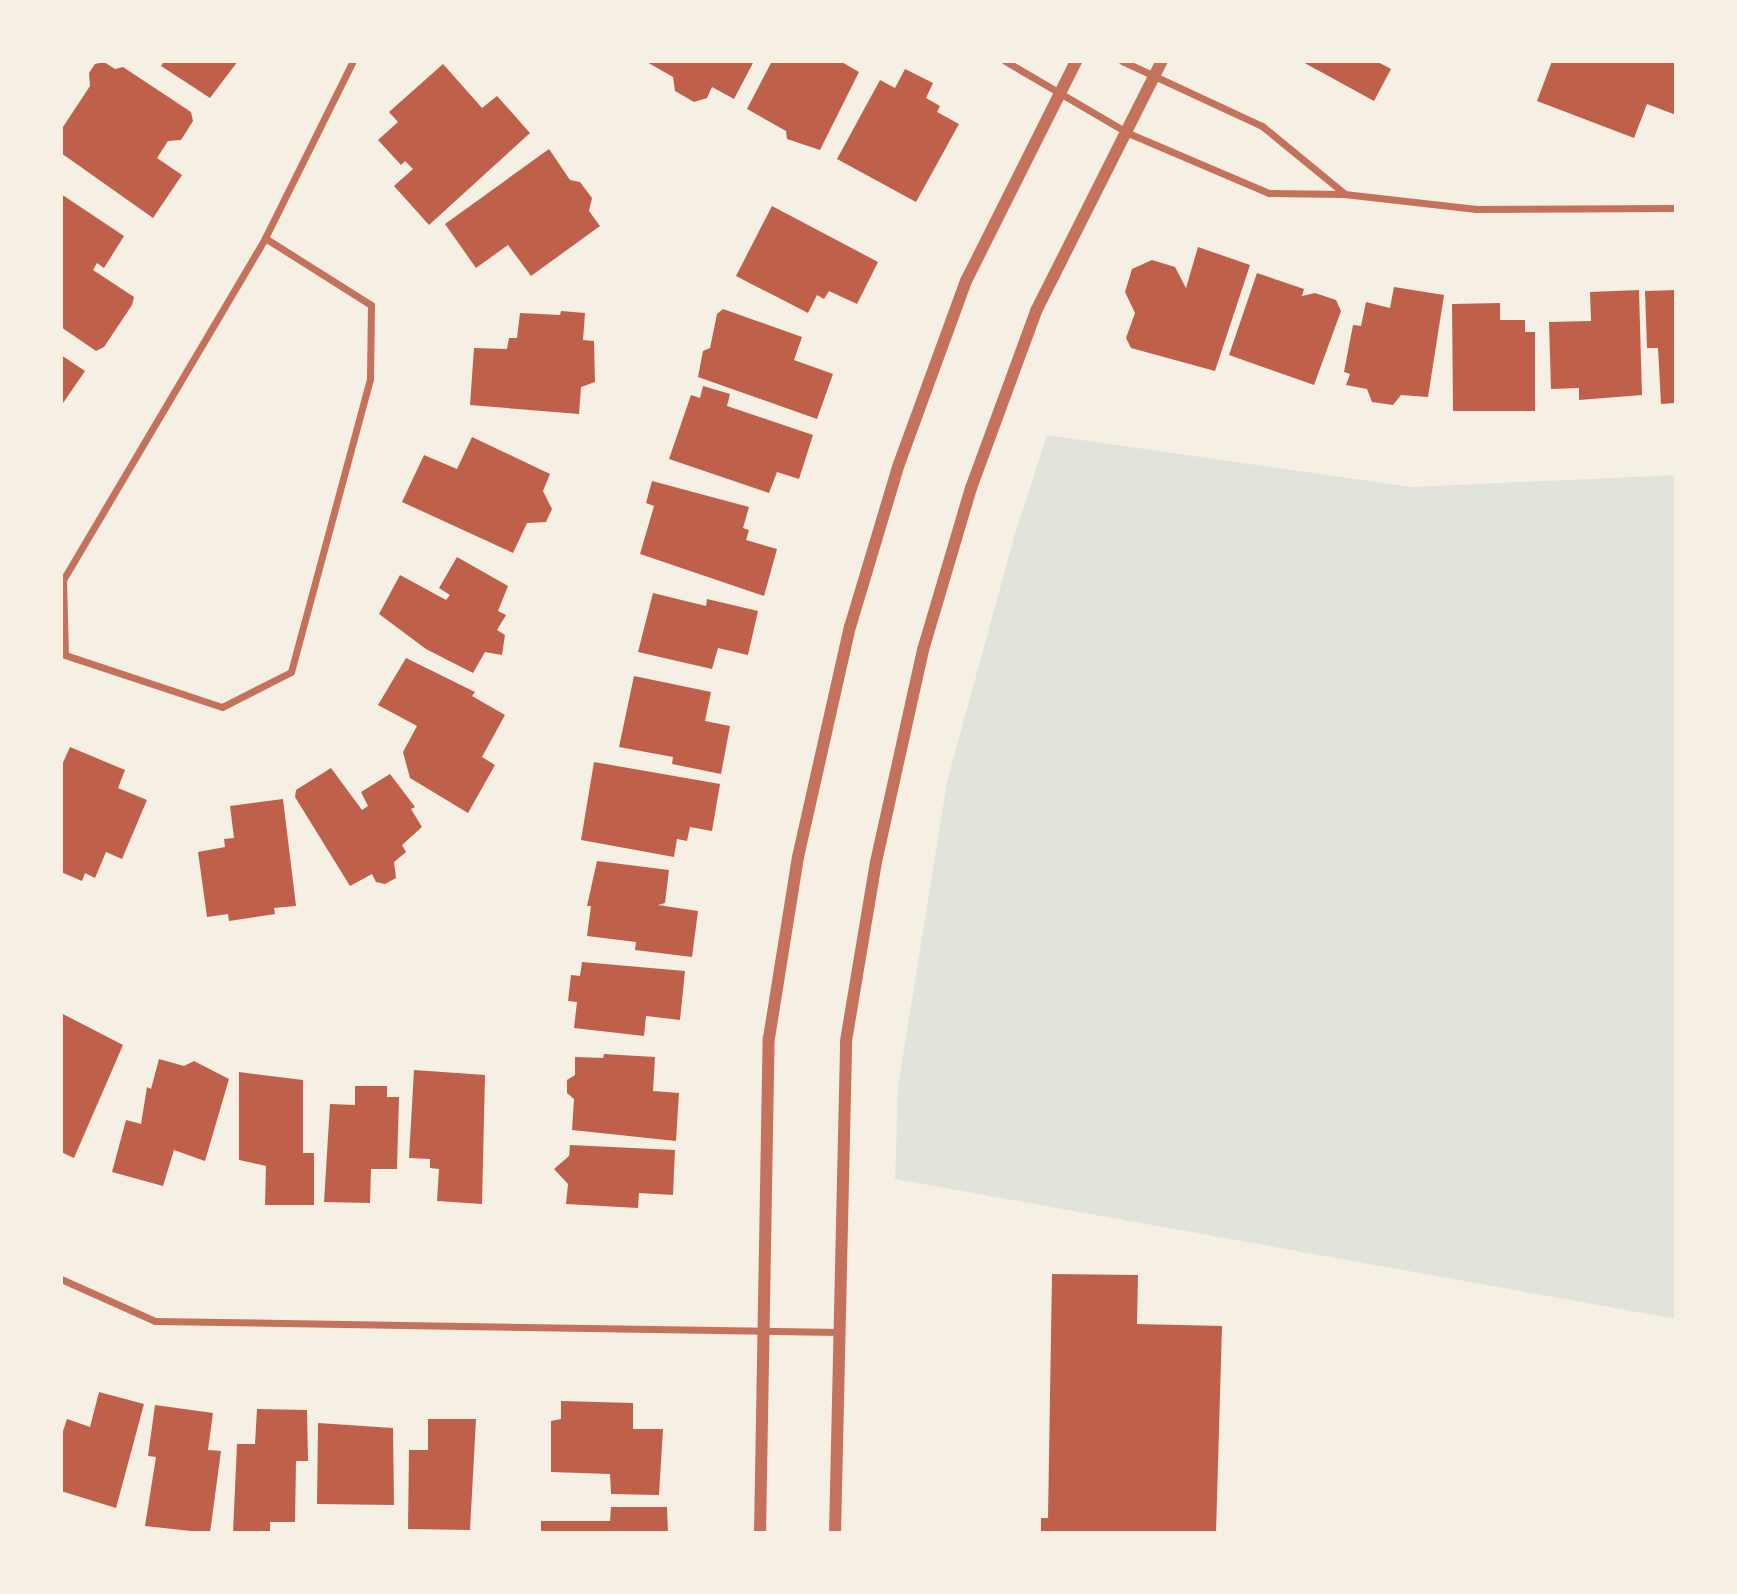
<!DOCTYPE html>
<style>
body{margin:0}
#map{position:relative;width:1737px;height:1594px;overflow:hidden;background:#f6efe4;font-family:"Archivo Narrow",sans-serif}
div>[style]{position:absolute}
.green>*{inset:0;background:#e2e4dc}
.building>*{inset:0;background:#bf614a}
.minor>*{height:7px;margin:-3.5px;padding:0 3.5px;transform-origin:3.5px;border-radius:3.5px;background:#c5725c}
.tertiary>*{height:12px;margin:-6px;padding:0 6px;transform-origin:6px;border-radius:6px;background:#c5725c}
span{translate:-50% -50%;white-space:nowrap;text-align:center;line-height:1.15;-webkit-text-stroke:5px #f6efe4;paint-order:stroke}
.frame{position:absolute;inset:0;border:63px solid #f6efe4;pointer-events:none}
</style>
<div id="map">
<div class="green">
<i style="clip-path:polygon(1047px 435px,1411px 487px,1676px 475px,1676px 1319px,895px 1179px,898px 1087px,947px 782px,1014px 537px)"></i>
</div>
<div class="building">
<i style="clip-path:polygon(164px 61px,238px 61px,210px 98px,161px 66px)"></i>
<i style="clip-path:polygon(645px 61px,754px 61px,734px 99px,712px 87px,707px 98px,694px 102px,675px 91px,673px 77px)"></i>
<i style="clip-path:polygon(772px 61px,840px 61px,859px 72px,820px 150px,787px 139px,786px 131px,747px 109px)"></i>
<i style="clip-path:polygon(1301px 61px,1376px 61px,1391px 69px,1374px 101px)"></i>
<i style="clip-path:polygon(1552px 61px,1676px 61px,1676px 115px,1647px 104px,1634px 138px,1537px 101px)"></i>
<i style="clip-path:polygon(104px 62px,115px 69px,123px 67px,191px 112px,193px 121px,181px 140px,168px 141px,157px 158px,182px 175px,153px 218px,61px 153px,61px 130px,90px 86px,89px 73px,95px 64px)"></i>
<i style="clip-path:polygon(443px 64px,482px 108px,497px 96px,530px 133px,429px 225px,394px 186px,413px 169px,405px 161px,401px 165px,378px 140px,398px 122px,389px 112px)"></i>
<i style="clip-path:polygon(905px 69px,933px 83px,926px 98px,940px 106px,937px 112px,959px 124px,916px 202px,837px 159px,880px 80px,895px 88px)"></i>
<i style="clip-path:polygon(549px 149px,570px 180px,580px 182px,592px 198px,589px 211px,600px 226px,531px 276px,508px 245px,476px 268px,445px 224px)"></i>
<i style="clip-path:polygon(61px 194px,124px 236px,104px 268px,97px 263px,93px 270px,134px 297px,132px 305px,104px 347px,96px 351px,61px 327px)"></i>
<i style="clip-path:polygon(772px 206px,878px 262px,857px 304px,829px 291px,824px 299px,817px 295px,808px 313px,736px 276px)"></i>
<i style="clip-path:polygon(1198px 247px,1250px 265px,1215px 371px,1131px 348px,1126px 338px,1135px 313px,1125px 292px,1132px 269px,1152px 260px,1175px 267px,1186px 288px)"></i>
<i style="clip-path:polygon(1257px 273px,1304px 289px,1302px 296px,1315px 293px,1336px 300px,1341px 311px,1314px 385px,1229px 355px)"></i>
<i style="clip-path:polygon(1394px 287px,1444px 295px,1428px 397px,1401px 395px,1393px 405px,1372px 402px,1367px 389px,1346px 385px,1350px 374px,1344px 372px,1353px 325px,1361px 326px,1366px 302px,1390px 308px)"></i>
<i style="clip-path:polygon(1639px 290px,1642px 395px,1579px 400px,1579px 388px,1551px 389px,1549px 322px,1591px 321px,1590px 292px)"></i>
<i style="clip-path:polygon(1676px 290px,1676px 403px,1661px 404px,1658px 348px,1647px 348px,1645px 291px)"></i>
<i style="clip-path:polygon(1500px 303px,1500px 320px,1525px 320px,1525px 332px,1535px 332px,1535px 411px,1453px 411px,1452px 304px)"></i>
<i style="clip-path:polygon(723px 309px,802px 337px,794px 360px,833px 374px,817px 419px,698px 377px,703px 351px,710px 348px,717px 314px)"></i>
<i style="clip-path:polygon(561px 311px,585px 313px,583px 340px,594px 341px,595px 382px,581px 387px,579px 414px,470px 405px,474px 348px,507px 349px,509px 338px,517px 338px,520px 313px,560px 315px)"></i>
<i style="clip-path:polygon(61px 355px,85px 371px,61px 406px)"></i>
<i style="clip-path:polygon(703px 386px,730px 394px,727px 406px,813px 435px,799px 479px,777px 472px,769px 493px,669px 459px,691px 395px,700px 398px)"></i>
<i style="clip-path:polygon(472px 437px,550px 474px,543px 491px,552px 509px,546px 522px,527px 523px,513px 553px,402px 502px,424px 455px,457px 469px)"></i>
<i style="clip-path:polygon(652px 481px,749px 507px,743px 528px,749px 530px,746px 540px,777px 549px,764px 596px,640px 554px,654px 506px,646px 503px)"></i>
<i style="clip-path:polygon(457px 557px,508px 586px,498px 611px,506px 615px,497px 630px,505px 635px,502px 655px,485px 652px,473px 673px,426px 649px,379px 614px,400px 575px,446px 600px,450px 595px,439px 588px)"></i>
<i style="clip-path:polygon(653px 593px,706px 606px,707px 599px,758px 611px,748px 655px,718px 648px,712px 669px,638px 652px)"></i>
<i style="clip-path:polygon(406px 658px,475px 692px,472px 696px,505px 715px,482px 757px,495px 765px,468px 813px,410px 778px,403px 752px,417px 726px,378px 705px)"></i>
<i style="clip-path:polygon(634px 676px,711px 692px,705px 721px,730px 726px,721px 774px,672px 764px,673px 757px,619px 747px)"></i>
<i style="clip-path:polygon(70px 747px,125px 770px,118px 788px,147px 800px,122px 859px,106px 852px,95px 878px,85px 873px,82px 881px,61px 872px,61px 767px)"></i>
<i style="clip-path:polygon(594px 762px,720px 784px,712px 831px,690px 827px,687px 841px,677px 839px,674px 857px,581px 840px)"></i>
<i style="clip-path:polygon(331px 768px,362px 810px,368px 806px,361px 792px,390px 774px,415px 807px,411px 809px,422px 827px,402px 845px,406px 852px,394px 862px,396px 878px,385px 884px,376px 882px,372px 874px,350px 886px,295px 797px,296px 790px)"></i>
<i style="clip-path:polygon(283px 799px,296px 906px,274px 908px,275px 914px,229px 921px,228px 914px,207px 917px,198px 852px,225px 847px,224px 839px,234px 838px,230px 806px)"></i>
<i style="clip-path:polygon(597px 861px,669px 870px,665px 903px,658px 905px,698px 911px,692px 957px,635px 950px,636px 942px,587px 936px,591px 906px,587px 906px)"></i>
<i style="clip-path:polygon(582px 962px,685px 971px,680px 1020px,646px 1016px,644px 1036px,574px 1028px,577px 1002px,568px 1001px,571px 975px,580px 976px)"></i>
<i style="clip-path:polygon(61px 1013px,123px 1045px,74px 1158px,61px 1152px)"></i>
<i style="clip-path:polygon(604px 1054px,655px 1057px,653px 1091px,679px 1093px,676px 1141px,572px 1130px,574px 1099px,567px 1093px,567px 1080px,575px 1075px,575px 1057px,603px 1058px)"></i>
<i style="clip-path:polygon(159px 1059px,184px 1066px,194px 1061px,229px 1079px,205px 1161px,174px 1150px,163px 1186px,112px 1172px,126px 1120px,141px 1124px,147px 1087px,151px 1089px)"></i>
<i style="clip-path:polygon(414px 1070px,485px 1075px,482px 1204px,437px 1201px,439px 1169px,430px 1168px,430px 1159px,409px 1158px)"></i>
<i style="clip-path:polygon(239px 1072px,303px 1080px,303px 1153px,314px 1153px,314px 1205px,265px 1205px,266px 1166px,239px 1160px)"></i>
<i style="clip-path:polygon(355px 1086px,387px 1086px,387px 1097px,399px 1097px,397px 1169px,371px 1169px,370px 1203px,324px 1202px,330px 1104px,355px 1105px)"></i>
<i style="clip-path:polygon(570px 1145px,675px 1150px,673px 1195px,639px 1193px,638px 1208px,566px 1204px,568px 1184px,554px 1169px,569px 1156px)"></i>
<i style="clip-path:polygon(1052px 1274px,1138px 1275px,1137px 1324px,1222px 1326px,1216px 1533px,1041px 1533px,1041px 1518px,1048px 1518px)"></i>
<i style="clip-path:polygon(99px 1392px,144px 1404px,116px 1508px,61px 1491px,61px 1437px,67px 1419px,90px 1427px)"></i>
<i style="clip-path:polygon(561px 1401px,633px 1403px,633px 1429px,663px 1429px,659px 1495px,611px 1494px,610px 1474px,551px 1472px,551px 1421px,561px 1419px)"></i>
<i style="clip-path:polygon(155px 1405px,213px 1413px,208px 1450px,221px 1451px,210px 1533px,145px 1526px,156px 1457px,148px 1456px)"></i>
<i style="clip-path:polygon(257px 1409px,307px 1410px,308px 1461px,296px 1461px,295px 1522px,270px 1522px,270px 1533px,233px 1533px,237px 1444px,255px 1444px)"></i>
<i style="clip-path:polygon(428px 1419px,476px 1419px,470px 1530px,408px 1529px,409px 1450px,428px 1450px)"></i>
<i style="clip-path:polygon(318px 1423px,393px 1428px,394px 1505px,317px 1504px)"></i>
<i style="clip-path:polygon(611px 1507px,667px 1507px,668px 1533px,541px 1533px,541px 1521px,610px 1521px)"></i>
</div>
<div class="minor">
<i style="left:1005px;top:61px;width:143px;rotate:30.3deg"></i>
<i style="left:1128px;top:133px;width:153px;rotate:23.1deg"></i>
<i style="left:1269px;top:193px;width:75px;rotate:0.8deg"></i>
<i style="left:1344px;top:194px;width:133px;rotate:6.5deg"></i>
<i style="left:1476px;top:209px;width:200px;rotate:-0.3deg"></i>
<i style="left:1122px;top:61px;width:154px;rotate:24.9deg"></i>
<i style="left:1262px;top:126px;width:106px;rotate:39.3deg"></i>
<i style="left:265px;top:238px;width:125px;rotate:32.3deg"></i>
<i style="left:371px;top:305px;width:74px;rotate:90.8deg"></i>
<i style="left:370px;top:379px;width:303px;rotate:105.1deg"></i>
<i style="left:291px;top:672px;width:77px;rotate:153.1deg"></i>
<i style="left:222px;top:707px;width:165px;rotate:-161.7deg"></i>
<i style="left:65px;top:655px;width:75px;rotate:-91.5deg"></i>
<i style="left:63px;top:580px;width:397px;rotate:-59.4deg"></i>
<i style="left:265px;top:238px;width:198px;rotate:-63.6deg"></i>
<i style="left:61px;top:1279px;width:103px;rotate:24.1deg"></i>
<i style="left:155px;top:1321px;width:683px;rotate:0.92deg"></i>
</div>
<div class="tertiary">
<i style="left:760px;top:1533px;width:495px;rotate:-89deg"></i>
<i style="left:769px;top:1038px;width:183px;rotate:-80.9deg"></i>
<i style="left:798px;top:857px;width:236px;rotate:-77.3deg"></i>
<i style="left:850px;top:627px;width:170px;rotate:-73.3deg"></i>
<i style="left:899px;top:464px;width:195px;rotate:-69.9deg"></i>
<i style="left:966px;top:281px;width:246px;rotate:-63.4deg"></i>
<i style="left:835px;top:1533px;width:492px;rotate:-88.7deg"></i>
<i style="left:846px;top:1041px;width:181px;rotate:-80.5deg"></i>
<i style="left:876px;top:862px;width:217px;rotate:-77.5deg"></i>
<i style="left:923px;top:650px;width:169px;rotate:-73.5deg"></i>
<i style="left:971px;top:488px;width:189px;rotate:-69.8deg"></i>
<i style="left:1036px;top:311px;width:280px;rotate:-63.3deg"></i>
</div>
<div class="frame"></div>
</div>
